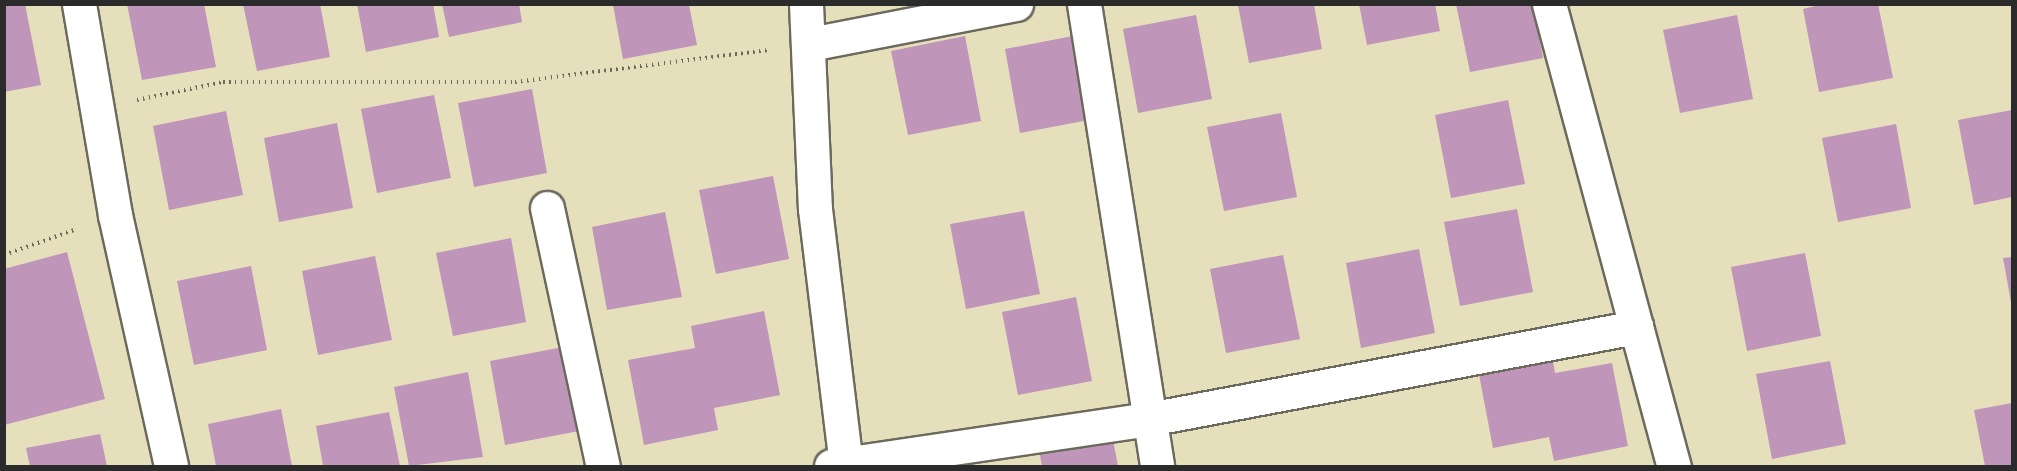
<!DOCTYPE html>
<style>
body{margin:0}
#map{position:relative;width:2017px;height:471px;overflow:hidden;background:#e6dfbb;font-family:Sriracha,sans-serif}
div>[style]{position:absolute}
.building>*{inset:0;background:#bf95ba}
.path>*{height:4px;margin-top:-2px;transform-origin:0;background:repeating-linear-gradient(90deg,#6c6a5d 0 1.5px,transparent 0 6px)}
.roads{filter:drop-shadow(2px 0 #6c6a5d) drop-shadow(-2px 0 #6c6a5d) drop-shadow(0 2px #6c6a5d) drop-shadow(0 -2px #6c6a5d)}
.street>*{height:33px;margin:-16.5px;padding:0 16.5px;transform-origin:16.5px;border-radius:16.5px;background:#fff}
span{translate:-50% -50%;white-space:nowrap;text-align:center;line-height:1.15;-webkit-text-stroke:4.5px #fdfcf7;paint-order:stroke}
.frame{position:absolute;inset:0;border:6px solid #2b2b2b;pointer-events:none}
</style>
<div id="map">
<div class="building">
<i style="clip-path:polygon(25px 4px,41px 85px,4px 92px,4px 5px)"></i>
<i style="clip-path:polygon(127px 4px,204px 4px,216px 67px,142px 80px)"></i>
<i style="clip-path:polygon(243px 4px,320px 4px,330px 57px,257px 71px)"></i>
<i style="clip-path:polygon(357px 4px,433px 4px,439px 37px,366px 52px)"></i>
<i style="clip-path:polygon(442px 4px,519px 4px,522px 22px,449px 37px)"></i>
<i style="clip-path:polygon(1359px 4px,1435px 4px,1440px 31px,1367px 45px)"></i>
<i style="clip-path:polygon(1456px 4px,1533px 4px,1543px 58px,1470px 72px)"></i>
<i style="clip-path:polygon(1824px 4px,1878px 4px,1893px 78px,1819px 92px,1803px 9px)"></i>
<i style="clip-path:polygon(613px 5px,689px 5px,697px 45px,623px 59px)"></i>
<i style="clip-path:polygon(1238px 5px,1314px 5px,1322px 49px,1249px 63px)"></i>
<i style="clip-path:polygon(1196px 15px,1212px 99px,1138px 113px,1123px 29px)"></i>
<i style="clip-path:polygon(1737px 15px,1753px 99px,1680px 113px,1663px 30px)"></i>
<i style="clip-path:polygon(1078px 35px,1094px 119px,1020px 133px,1005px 49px)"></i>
<i style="clip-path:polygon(965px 36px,981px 121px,908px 135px,891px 51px)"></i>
<i style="clip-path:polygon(532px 89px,547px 173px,474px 187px,458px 103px)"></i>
<i style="clip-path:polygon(434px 95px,451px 178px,377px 193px,361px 109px)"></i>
<i style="clip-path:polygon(1508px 100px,1525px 184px,1451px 198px,1435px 115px)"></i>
<i style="clip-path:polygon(2012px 110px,2012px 197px,1974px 205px,1958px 120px)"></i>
<i style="clip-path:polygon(226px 111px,243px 195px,169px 210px,153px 126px)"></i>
<i style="clip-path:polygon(1281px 113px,1297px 197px,1224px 211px,1207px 127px)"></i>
<i style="clip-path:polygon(337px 123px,353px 208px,279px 222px,264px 138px)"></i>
<i style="clip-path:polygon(1896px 124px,1911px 208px,1838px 222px,1822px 138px)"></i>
<i style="clip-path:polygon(773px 176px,789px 259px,716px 274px,699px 190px)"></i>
<i style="clip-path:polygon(1517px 209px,1533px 292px,1460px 306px,1444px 222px)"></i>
<i style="clip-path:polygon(1024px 211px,1040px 294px,966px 309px,950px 224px)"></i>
<i style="clip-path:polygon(665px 212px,682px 297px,607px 310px,592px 227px)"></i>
<i style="clip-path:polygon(511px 238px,526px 322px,453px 336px,436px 253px)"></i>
<i style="clip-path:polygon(1419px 249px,1435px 333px,1361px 348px,1346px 263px)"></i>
<i style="clip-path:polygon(67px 252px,105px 399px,4px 425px,4px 269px)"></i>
<i style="clip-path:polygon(1805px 253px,1821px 336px,1747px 351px,1731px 267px)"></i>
<i style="clip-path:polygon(1283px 255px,1300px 339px,1226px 353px,1210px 269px)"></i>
<i style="clip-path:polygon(375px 256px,392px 340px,318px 355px,302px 271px)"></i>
<i style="clip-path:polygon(2012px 257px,2012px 302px,2011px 302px,2003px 258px)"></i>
<i style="clip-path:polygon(251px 266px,267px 350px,194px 365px,177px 281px)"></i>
<i style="clip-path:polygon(1076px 297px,1092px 381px,1018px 395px,1002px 312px)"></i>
<i style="clip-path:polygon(764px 311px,780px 395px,714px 408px,718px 430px,644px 445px,628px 360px,695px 348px,691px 326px)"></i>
<i style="clip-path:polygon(563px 347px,579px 431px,505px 445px,490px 361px)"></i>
<i style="clip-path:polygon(1551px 350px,1555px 373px,1612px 363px,1628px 446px,1554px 461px,1549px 437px,1493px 448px,1477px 364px)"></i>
<i style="clip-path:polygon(1830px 361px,1846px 444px,1772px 459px,1756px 374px)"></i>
<i style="clip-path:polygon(468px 372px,483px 457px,409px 466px,394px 387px)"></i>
<i style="clip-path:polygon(2012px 403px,2012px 466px,1985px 466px,1974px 410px)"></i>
<i style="clip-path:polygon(281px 409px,292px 466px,216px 466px,208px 424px)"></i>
<i style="clip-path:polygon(389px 412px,400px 466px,323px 466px,316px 426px)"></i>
<i style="clip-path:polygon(1111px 430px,1118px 466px,1042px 466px,1038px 445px)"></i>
<i style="clip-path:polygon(100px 434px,107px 466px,30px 466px,26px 448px)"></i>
</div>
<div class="path">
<i style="left:137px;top:100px;width:88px;rotate:-11.8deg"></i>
<i style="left:223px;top:82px;width:292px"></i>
<i style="left:515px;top:82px;width:254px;rotate:-7.2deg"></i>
<i style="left:4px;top:255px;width:77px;rotate:-19.6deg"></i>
</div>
<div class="roads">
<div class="street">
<i style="left:79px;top:4px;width:214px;rotate:80.3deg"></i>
<i style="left:115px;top:215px;width:257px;rotate:77.4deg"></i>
<i style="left:806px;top:4px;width:205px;rotate:87.5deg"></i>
<i style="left:815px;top:209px;width:257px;rotate:83.1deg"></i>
<i style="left:1084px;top:4px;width:468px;rotate:81deg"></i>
<i style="left:1549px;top:4px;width:479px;rotate:74.9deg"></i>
<i style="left:810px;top:44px;width:210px;rotate:-11deg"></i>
<i style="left:547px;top:208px;width:264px;rotate:77.8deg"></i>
<i style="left:831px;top:466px;width:321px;rotate:-8.4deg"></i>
<i style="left:1149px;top:419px;width:496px;rotate:-10.7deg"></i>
</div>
</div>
<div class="frame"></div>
</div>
